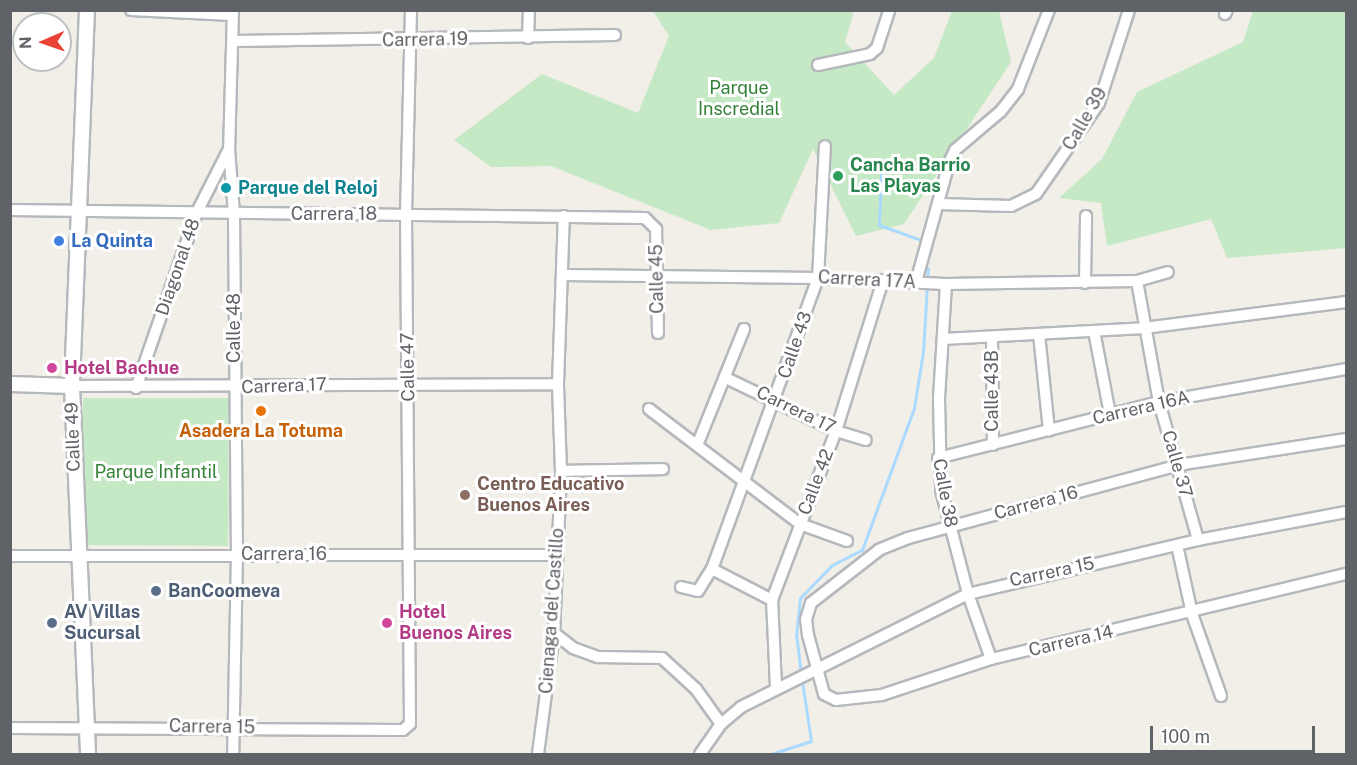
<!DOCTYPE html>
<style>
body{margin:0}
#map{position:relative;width:1357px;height:765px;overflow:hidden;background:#f1efe8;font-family:"Public Sans",sans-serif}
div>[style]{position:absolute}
.green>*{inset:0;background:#c5e8c5}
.stream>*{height:3px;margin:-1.5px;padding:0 1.5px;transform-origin:1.5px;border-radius:1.5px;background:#aadaff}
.roads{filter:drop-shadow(2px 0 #b5b8bc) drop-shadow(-2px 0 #b5b8bc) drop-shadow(0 2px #b5b8bc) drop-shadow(0 -2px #b5b8bc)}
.minor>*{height:10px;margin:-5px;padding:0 5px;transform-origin:5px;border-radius:5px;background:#fff}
.tertiary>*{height:14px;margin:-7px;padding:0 7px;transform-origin:7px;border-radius:7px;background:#fff}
.dots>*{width:16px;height:16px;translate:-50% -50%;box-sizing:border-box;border:3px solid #fff;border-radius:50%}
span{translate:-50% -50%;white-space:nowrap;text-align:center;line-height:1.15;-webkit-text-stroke:6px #fff;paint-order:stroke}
.street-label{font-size:18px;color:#5f6368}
.park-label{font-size:18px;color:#348238}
.leisure-label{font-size:18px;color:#27864d;font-weight:700}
.left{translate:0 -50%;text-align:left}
.culture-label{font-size:18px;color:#0d838f;font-weight:700}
.shop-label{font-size:18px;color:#366cbe;font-weight:700}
.hotel-label{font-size:18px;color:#b23c85;font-weight:700}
.food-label{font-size:18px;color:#c56008;font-weight:700}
.education-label{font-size:18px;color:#785e54;font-weight:700}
.service-label{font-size:18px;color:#4e5e75;font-weight:700}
.frame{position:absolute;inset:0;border:12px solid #5f6368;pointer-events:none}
.north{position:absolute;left:12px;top:12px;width:60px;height:60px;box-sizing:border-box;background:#fff;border:2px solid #bfc1c3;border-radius:50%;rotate:268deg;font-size:16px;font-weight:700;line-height:24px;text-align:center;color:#5f6368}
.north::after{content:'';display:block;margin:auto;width:21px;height:27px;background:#ea4335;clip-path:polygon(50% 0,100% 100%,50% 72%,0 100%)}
.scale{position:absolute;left:1150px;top:726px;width:165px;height:27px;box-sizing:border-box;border:3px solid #5f6368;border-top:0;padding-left:8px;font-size:18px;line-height:21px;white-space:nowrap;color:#5f6368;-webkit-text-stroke:4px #fff;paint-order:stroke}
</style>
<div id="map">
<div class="green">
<i style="clip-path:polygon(653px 11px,854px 11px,845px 42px,894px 95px,934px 58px,952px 11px,999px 11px,1011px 62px,904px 224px,856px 236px,813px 149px,779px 223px,711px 230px,551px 166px,491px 167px,454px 140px,542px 74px,638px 113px,669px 36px)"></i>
<i style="clip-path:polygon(1253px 11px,1346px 11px,1346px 248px,1227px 258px,1211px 219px,1107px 246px,1101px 203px,1059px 198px,1102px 159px,1137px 92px,1243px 42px)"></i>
<i style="clip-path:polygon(83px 398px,229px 398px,228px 546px,83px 545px)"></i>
</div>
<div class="stream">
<i style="left:881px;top:175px;width:50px;rotate:92.3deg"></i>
<i style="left:879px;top:225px;width:45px;rotate:19.7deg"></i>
<i style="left:801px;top:674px;width:38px;rotate:-97deg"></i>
<i style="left:796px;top:636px;width:38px;rotate:-84deg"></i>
<i style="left:800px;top:598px;width:46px;rotate:-45.9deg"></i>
<i style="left:832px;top:565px;width:34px;rotate:-27deg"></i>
<i style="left:862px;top:550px;width:151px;rotate:-69.9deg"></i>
<i style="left:914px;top:408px;width:57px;rotate:-80.9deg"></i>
<i style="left:923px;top:352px;width:84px;rotate:-86.6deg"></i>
<i style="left:771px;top:754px;width:42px;rotate:-18deg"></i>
<i style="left:811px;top:741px;width:61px;rotate:-98.5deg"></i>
</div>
<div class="roads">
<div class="minor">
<i style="left:131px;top:10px;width:101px;rotate:2.8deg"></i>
<i style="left:233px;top:10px;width:139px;rotate:91.6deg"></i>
<i style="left:229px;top:149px;width:65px;rotate:85.6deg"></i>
<i style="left:234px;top:214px;width:340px;rotate:89.5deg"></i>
<i style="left:237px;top:554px;width:200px;rotate:91.1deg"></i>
<i style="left:1225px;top:14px;width:4px;rotate:-63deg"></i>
<i style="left:528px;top:38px;width:28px;rotate:-88deg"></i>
<i style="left:235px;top:41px;width:380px;rotate:-0.9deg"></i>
<i style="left:818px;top:65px;width:53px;rotate:-11.9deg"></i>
<i style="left:870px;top:54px;width:9px;rotate:-41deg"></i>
<i style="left:877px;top:48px;width:40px;rotate:-72deg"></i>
<i style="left:938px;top:204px;width:73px;rotate:1.6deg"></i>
<i style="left:1011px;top:206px;width:28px;rotate:-26deg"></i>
<i style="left:1036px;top:194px;width:111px;rotate:-55.3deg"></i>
<i style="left:1099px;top:103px;width:98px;rotate:-72.1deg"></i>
<i style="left:10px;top:210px;width:635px;rotate:0.72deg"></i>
<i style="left:645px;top:218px;width:16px;rotate:45deg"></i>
<i style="left:656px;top:229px;width:104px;rotate:88.9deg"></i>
<i style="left:564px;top:275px;width:254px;rotate:0.7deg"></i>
<i style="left:818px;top:278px;width:128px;rotate:2.7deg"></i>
<i style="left:946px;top:284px;width:191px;rotate:-0.9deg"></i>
<i style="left:1137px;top:281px;width:32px;rotate:-16deg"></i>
<i style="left:1137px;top:281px;width:123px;rotate:79.7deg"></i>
<i style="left:1159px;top:402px;width:143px;rotate:74.2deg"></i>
<i style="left:916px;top:282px;width:123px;rotate:-74.5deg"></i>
<i style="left:949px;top:163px;width:14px;rotate:-65deg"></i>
<i style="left:955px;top:150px;width:60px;rotate:-40.3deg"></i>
<i style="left:1001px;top:111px;width:28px;rotate:-52deg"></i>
<i style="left:1018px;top:89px;width:85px;rotate:-68.6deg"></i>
<i style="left:1085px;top:283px;width:67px;rotate:-89.1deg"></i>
<i style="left:946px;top:284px;width:115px;rotate:93.5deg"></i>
<i style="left:939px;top:399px;width:91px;rotate:88.7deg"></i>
<i style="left:941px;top:490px;width:107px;rotate:75.4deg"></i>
<i style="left:968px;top:594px;width:69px;rotate:70.5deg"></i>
<i style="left:1094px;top:331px;width:85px;rotate:79.1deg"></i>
<i style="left:1039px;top:334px;width:97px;rotate:84.1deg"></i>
<i style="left:992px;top:337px;width:108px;rotate:89.5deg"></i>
<i style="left:943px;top:339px;width:201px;rotate:-3.1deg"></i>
<i style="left:1144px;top:328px;width:204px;rotate:-7.3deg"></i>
<i style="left:726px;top:378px;width:122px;rotate:25.7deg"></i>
<i style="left:836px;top:431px;width:31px;rotate:17deg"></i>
<i style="left:72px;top:386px;width:486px;rotate:-0.2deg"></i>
<i style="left:136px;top:388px;width:186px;rotate:-70.9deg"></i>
<i style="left:197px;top:212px;width:71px;rotate:-63.1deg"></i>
<i style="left:649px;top:409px;width:190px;rotate:37.3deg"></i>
<i style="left:800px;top:524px;width:50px;rotate:19.9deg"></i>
<i style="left:1346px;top:439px;width:169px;rotate:171.2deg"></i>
<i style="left:1179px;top:465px;width:281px;rotate:164.9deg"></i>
<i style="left:908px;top:538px;width:31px;rotate:158deg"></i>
<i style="left:879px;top:550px;width:86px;rotate:142.1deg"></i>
<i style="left:811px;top:603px;width:17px;rotate:107deg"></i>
<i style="left:806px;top:619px;width:16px;rotate:83deg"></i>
<i style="left:808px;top:635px;width:61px;rotate:74.8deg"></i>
<i style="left:824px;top:694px;width:13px;rotate:27deg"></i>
<i style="left:836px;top:700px;width:46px;rotate:-6.2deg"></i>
<i style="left:882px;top:695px;width:115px;rotate:-18.3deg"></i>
<i style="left:991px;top:659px;width:365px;rotate:-13.5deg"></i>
<i style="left:698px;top:443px;width:123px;rotate:-68deg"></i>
<i style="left:938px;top:458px;width:228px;rotate:-14.2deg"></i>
<i style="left:1159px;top:402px;width:190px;rotate:-10deg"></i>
<i style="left:561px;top:471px;width:102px;rotate:-1.1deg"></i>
<i style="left:1177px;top:545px;width:71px;rotate:77.7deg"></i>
<i style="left:1192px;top:614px;width:87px;rotate:70.5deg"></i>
<i style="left:10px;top:556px;width:547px;rotate:-0.1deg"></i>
<i style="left:712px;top:569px;width:68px;rotate:27.3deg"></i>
<i style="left:681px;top:587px;width:17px;rotate:13deg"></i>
<i style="left:698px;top:591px;width:26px;rotate:-58deg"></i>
<i style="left:712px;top:569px;width:310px;rotate:-70deg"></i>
<i style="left:818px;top:278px;width:132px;rotate:-87deg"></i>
<i style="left:554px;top:633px;width:24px;rotate:38deg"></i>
<i style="left:573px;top:648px;width:27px;rotate:20deg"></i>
<i style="left:598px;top:657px;width:64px;rotate:0.9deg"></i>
<i style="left:662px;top:658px;width:46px;rotate:42.4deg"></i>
<i style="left:696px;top:689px;width:43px;rotate:54.5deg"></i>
<i style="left:776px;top:687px;width:87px;rotate:-92.6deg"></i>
<i style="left:772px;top:600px;width:181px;rotate:-69.3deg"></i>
<i style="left:836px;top:431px;width:158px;rotate:-72.7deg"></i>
<i style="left:10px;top:728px;width:393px;rotate:0.3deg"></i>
<i style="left:403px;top:730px;width:9px;rotate:-41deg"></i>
<i style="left:410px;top:724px;width:510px;rotate:-90.45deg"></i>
<i style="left:406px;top:214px;width:204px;rotate:-88.6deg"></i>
<i style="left:538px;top:754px;width:122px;rotate:-82.5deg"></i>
<i style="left:554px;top:633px;width:162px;rotate:-87.5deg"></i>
<i style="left:561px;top:471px;width:87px;rotate:-92deg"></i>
<i style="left:558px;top:384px;width:168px;rotate:-88deg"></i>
<i style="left:700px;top:754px;width:37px;rotate:-55deg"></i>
<i style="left:721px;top:724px;width:26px;rotate:-40deg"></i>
<i style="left:741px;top:707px;width:254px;rotate:-26.5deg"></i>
<i style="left:968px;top:594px;width:236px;rotate:-13.2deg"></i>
<i style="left:1198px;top:540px;width:151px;rotate:-10.7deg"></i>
</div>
<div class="tertiary">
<i style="left:87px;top:10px;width:376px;rotate:92.3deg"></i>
<i style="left:72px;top:386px;width:368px;rotate:87.5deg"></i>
<i style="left:10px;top:384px;width:62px;rotate:1.8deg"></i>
</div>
</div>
<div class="dots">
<i style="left:838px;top:176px;background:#2e9e5b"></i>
<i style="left:226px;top:188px;background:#0f9aa8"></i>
<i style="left:59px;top:241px;background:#3f7fe0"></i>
<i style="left:52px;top:368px;background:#d1479c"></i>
<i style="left:261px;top:411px;background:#e8710a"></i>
<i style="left:465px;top:495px;background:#8d6e63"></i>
<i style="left:156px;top:591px;background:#5c6f8a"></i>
<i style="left:52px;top:623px;background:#5c6f8a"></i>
<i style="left:387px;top:623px;background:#d1479c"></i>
</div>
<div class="street-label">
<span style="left:425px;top:40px;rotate:-1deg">Carrera 19</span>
<span style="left:1085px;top:119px;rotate:-60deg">Calle 39</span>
<span style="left:334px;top:214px">Carrera 18</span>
<span style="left:178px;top:267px;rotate:-71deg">Diagonal 48</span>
<span style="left:657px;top:279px;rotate:-91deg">Calle 45</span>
<span style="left:867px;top:280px;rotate:3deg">Carrera 17A</span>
<span style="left:234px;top:328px;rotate:-90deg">Calle 48</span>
<span style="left:795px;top:345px;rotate:-71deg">Calle 43</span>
<span style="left:408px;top:367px;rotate:-91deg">Calle 47</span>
<span style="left:284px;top:386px;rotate:-2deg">Carrera 17</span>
<span style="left:992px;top:391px;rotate:-90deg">Calle 43B</span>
<span style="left:1141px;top:408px;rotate:-13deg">Carrera 16A</span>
<span style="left:796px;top:410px;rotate:26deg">Carrera 17</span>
<span style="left:73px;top:437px;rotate:-92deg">Calle 49</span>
<span style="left:1177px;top:464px;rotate:74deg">Calle 37</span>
<span style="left:816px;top:482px;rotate:-69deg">Calle 42</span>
<span style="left:945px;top:493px;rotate:80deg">Calle 38</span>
<span style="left:1036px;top:503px;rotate:-15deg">Carrera 16</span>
<span style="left:284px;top:554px">Carrera 16</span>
<span style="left:1052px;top:572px;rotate:-12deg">Carrera 15</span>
<span style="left:552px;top:611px;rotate:-86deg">Cienaga del Castillo</span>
<span style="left:1071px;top:641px;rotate:-13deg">Carrera 14</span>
<span style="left:212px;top:727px;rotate:1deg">Carrera 15</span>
</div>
<div class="park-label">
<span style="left:739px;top:99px">Parque<br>Inscredial</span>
<span style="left:156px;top:472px">Parque Infantil</span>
</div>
<div class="leisure-label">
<span class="left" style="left:850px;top:176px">Cancha Barrio<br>Las Playas</span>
</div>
<div class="culture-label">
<span class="left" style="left:238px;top:188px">Parque del Reloj</span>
</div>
<div class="shop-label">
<span class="left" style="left:71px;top:241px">La Quinta</span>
</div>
<div class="hotel-label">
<span class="left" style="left:64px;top:368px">Hotel Bachue</span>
<span class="left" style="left:399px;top:623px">Hotel<br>Buenos Aires</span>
</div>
<div class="food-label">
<span style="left:261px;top:431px">Asadera La Totuma</span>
</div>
<div class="education-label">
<span class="left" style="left:477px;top:495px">Centro Educativo<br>Buenos Aires</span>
</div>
<div class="service-label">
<span class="left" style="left:168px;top:591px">BanCoomeva</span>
<span class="left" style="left:64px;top:623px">AV Villas<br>Sucursal</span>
</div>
<div class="frame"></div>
<div class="north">N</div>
<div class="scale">100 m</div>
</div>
